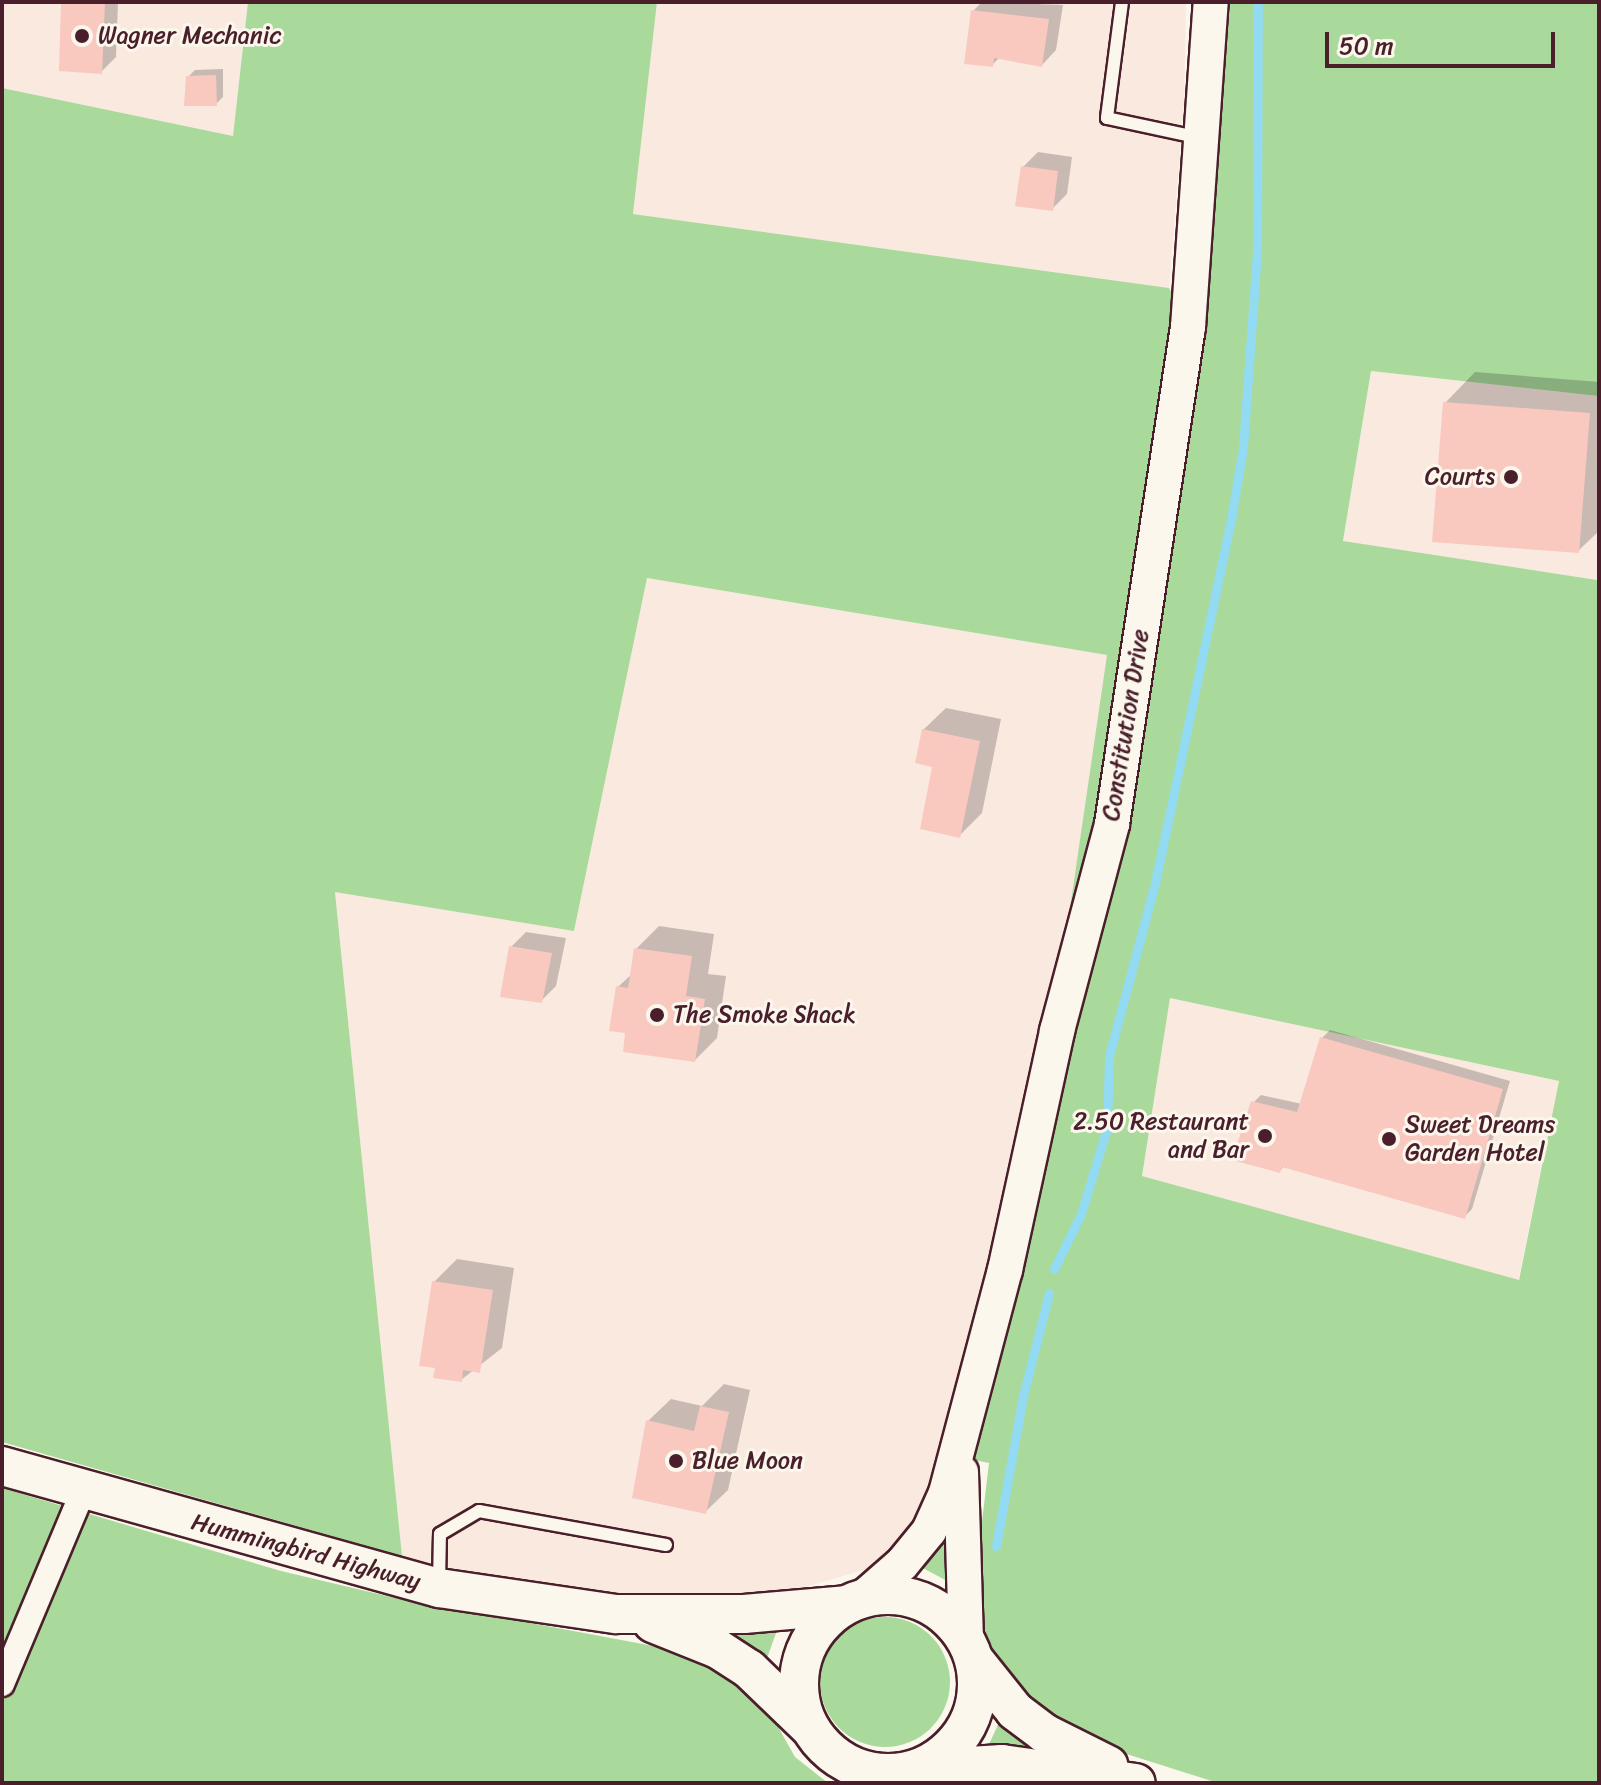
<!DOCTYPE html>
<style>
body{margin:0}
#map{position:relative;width:1601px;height:1785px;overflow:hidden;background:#fbf7ec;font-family:Sriracha,sans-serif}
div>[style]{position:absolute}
.built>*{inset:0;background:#fae9df}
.green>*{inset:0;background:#a9da9b}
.round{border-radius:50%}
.shadow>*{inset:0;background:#0003}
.stream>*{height:9px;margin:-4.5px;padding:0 4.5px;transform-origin:4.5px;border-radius:4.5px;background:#92dbf3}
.building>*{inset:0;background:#f9c9c0}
.roads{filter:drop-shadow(2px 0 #4a1f2b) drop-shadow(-2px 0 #4a1f2b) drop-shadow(0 2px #4a1f2b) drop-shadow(0 -2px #4a1f2b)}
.lane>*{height:12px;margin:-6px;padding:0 6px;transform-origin:6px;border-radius:6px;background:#fbf7ec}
.street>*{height:24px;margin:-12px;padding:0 12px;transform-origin:12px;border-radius:12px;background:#fbf7ec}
.secondary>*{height:34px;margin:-17px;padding:0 17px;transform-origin:17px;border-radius:17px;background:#fbf7ec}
.primary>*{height:38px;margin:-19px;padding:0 19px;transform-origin:19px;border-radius:19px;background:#fbf7ec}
.primary>.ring{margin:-19px;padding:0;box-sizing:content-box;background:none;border:38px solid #fbf7ec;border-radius:50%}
.dots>*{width:22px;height:22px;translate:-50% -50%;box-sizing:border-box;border:4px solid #fbf7ec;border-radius:50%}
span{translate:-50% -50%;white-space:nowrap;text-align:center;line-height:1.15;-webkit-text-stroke:6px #fbf7ec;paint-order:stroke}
.poi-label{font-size:24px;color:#4a1f2b}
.left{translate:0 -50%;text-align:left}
.right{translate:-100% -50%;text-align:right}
.street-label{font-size:24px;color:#4a1f2b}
.frame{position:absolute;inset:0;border:4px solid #4a1f2b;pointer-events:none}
.scale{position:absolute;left:1325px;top:32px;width:230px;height:36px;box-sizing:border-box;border:4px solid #4a1f2b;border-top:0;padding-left:10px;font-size:24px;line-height:28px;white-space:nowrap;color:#4a1f2b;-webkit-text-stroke:6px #fbf7ec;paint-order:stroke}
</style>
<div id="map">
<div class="built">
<i style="clip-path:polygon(2px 2px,248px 2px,233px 136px,2px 88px)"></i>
<i style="clip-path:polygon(657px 2px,1186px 2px,1184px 104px,1169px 288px,633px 214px)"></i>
<i style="clip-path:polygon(1371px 371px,1599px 396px,1598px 580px,1343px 542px)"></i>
<i style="clip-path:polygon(647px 578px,1108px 655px,1055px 1011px,936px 1495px,890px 1556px,867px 1569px,785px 1593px,692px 1604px,515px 1585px,402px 1556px,335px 891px,574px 931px)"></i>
<i style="clip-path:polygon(1170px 998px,1559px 1081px,1518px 1281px,1142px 1176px)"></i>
</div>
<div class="green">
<i style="clip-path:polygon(evenodd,248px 2px,657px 2px,633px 214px,1169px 288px,1188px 326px,1211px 2px,1599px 2px,1599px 396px,1371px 371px,1343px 541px,1597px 580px,1599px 567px,1599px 1783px,1218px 1783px,1076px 1738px,1040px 1717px,1000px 1669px,986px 1637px,977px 1563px,989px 1463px,946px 1454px,1055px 1011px,1107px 655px,647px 578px,574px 931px,335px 892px,402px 1556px,2px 1442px,2px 88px,233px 136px,248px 2px,1170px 998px,1559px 1081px,1519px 1280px,1142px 1176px,1170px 998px)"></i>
<i style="clip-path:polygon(2px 1488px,281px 1571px,391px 1597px,680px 1651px,734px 1678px,772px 1716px,795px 1757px,828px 1783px,2px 1783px)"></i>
<i style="clip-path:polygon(955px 1510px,951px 1583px,919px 1566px)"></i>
<i class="round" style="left:820px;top:1617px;width:130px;height:130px"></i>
<i style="clip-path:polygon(780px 1622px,766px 1661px,713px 1629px)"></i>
<i style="clip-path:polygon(1001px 1718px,1062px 1758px,985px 1753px)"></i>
</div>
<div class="shadow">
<i style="clip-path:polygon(63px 2px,118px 2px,116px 57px,101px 72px)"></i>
<i style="clip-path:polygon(982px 2px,1063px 5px,1056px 50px,1042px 65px,1000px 57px,992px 65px,973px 11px)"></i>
<i style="clip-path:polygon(223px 69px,223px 97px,216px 104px,188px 77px,195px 70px)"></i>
<i style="clip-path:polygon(1038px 152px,1072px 157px,1067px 194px,1052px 209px,1023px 167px)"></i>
<i style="clip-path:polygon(1475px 372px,1599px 382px,1599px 531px,1578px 551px,1445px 403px)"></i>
<i style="clip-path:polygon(946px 708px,1001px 719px,982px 813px,960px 835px,923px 730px)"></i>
<i style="clip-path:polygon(659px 926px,714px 934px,708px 974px,726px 976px,717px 1038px,695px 1060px,628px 1032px,618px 987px,633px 973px,636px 949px)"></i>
<i style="clip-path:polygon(526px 932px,566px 938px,556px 986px,541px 1001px,511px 947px)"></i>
<i style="clip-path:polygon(1330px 1030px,1510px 1081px,1472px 1209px,1464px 1217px,1285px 1165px,1280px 1171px,1253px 1103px,1261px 1095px,1302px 1104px,1322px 1038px)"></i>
<i style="clip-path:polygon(457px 1259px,514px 1268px,502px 1348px,461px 1380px,437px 1367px,434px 1282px)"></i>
<i style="clip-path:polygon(724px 1384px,750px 1390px,728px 1490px,705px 1512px,648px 1421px,671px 1399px,702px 1406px)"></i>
</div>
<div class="stream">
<i style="left:1054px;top:1269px;width:61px;rotate:-63.9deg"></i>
<i style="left:1081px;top:1214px;width:90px;rotate:-73.2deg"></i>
<i style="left:1107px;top:1128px;width:72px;rotate:-88.4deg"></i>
<i style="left:1109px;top:1056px;width:179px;rotate:-75.1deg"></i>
<i style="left:1155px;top:883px;width:378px;rotate:-78.2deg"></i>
<i style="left:1232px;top:513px;width:67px;rotate:-80.5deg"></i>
<i style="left:1243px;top:447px;width:196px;rotate:-85.9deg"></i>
<i style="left:1257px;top:251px;width:249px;rotate:-89.8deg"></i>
<i style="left:996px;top:1546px;width:152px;rotate:-79.8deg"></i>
<i style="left:1023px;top:1396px;width:106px;rotate:-75.8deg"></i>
</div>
<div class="building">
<i style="clip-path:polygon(61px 2px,105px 2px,102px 74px,59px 71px)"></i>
<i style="clip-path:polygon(971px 10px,1049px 19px,1042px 67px,994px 58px,993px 67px,964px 64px)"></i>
<i style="clip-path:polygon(216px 75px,217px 106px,184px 106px,186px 76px)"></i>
<i style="clip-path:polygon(1021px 166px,1058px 171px,1053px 211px,1015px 206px)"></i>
<i style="clip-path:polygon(1443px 402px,1590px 413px,1579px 553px,1432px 542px)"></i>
<i style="clip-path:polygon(922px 729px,980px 741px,960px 838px,920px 829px,932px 767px,915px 763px)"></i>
<i style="clip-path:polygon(509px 946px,552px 953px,542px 1003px,500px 997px)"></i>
<i style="clip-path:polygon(634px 948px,692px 956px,686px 996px,705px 999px,695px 1062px,623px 1052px,625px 1033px,609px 1031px,616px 986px,628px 988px)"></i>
<i style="clip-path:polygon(1320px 1037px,1503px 1089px,1465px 1219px,1282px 1167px,1280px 1173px,1232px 1160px,1251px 1101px,1297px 1112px)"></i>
<i style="clip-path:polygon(432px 1281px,493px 1290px,480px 1373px,463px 1370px,462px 1382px,433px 1378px,435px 1368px,419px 1366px)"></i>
<i style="clip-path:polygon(700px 1406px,729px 1412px,706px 1514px,632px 1498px,646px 1420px,694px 1431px)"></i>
</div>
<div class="roads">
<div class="lane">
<i style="left:1122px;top:2px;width:117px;rotate:97.4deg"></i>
<i style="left:1107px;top:118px;width:95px;rotate:12.1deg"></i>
<i style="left:439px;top:1584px;width:50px;rotate:-88.9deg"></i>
<i style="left:440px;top:1534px;width:45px;rotate:-30.5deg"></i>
<i style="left:479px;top:1511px;width:190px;rotate:10.3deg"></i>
</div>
<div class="street">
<i style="left:2px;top:1684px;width:209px;rotate:-67.2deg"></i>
</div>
<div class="secondary">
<i style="left:961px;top:1472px;width:166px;rotate:88.3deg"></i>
<i style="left:864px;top:1597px;width:50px;rotate:-41deg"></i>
<i style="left:902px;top:1564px;width:43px;rotate:-50.7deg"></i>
<i style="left:929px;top:1531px;width:42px;rotate:-65.9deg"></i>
<i style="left:946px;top:1493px;width:231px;rotate:-75.2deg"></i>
<i style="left:1005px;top:1270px;width:245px;rotate:-77.7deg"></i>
<i style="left:1057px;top:1031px;width:214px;rotate:-75.1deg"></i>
<i style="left:1112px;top:824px;width:503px;rotate:-81.31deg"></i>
<i style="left:1188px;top:327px;width:326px;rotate:-86deg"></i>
</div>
<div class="primary">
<i style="left:2px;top:1466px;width:454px;rotate:15.6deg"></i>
<i style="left:439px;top:1588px;width:179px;rotate:8.4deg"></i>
<i style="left:616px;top:1614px;width:128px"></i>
<i style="left:744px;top:1614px;width:102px;rotate:-5deg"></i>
<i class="ring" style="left:799px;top:1595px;width:140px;height:140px"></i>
<i style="left:653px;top:1623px;width:70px;rotate:21.8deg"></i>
<i style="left:718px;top:1649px;width:37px;rotate:33deg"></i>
<i style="left:749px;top:1669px;width:83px;rotate:44deg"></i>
<i style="left:975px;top:1661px;width:64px;rotate:51.3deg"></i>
<i style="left:1015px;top:1711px;width:36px;rotate:37deg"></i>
<i style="left:1044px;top:1733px;width:72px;rotate:26.6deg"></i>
<i style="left:919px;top:1769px;width:83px;rotate:-3.4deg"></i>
<i style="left:1002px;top:1764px;width:135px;rotate:8.1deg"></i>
</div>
</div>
<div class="dots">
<i style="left:82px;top:36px;background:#4a1f2b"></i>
<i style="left:1511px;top:477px;background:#4a1f2b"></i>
<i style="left:657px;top:1015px;background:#4a1f2b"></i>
<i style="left:1265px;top:1136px;background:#4a1f2b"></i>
<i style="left:1389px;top:1139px;background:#4a1f2b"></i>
<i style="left:676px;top:1461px;background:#4a1f2b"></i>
</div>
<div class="poi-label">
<span class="left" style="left:98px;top:36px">Wagner Mechanic</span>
<span class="right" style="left:1495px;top:477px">Courts</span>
<span class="left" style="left:673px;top:1015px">The Smoke Shack</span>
<span class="right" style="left:1249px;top:1136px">2.50 Restaurant<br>and Bar</span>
<span class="left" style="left:1405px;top:1139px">Sweet Dreams<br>Garden Hotel</span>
<span class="left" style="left:692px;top:1461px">Blue Moon</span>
</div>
<div class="street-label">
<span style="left:1126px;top:725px;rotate:-81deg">Constitution Drive</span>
<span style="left:306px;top:1552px;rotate:15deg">Hummingbird Highway</span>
</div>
<div class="frame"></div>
<div class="scale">50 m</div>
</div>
